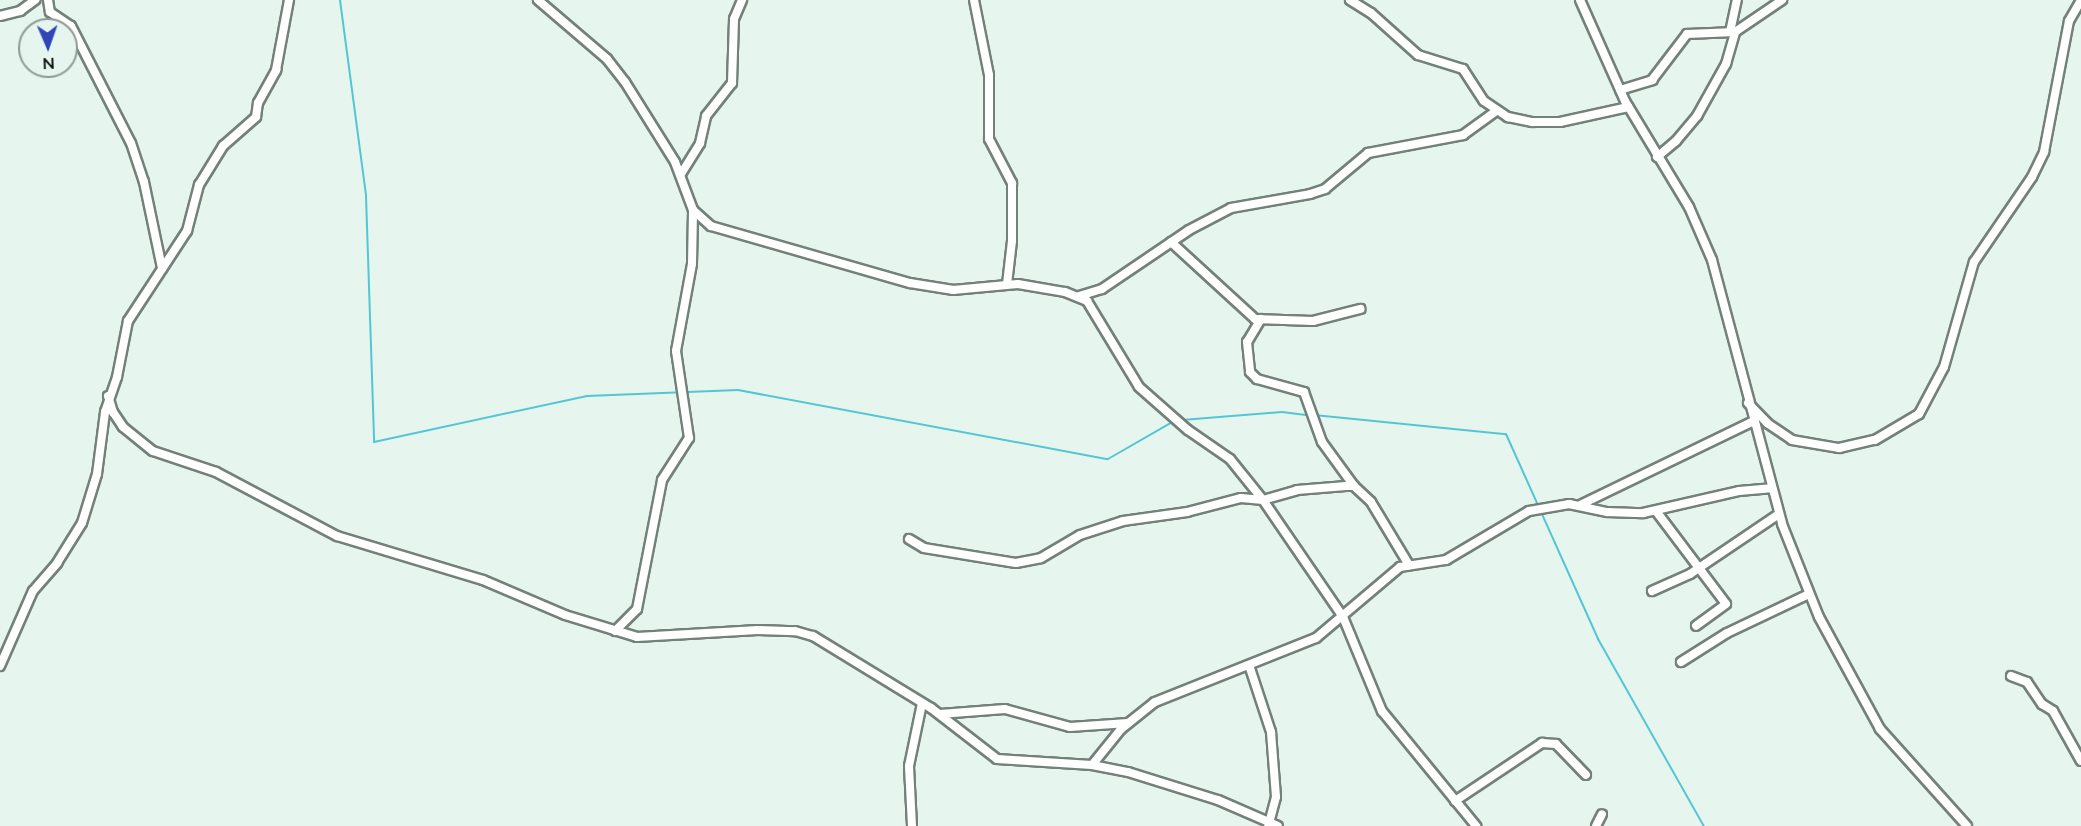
<!DOCTYPE html>
<style>
body{margin:0}
#map{position:relative;width:2081px;height:826px;overflow:hidden;background:#e6f6ee;font-family:Lato,sans-serif}
div>[style]{position:absolute}
.stream>*{height:2px;margin:-1px;padding:0 1px;transform-origin:1px;border-radius:1px;background:#53c6d5}
.roads{filter:drop-shadow(2px 0 #73817a) drop-shadow(-2px 0 #73817a) drop-shadow(0 2px #73817a) drop-shadow(0 -2px #73817a)}
.minor>*{height:8px;margin:-4px;padding:0 4px;transform-origin:4px;border-radius:4px;background:#fff}
span{translate:-50% -50%;white-space:nowrap;text-align:center;line-height:1.15;-webkit-text-stroke:5px #e6f6ee;paint-order:stroke}
.north{position:absolute;left:18px;top:18px;width:60px;height:60px;box-sizing:border-box;background:#e6f6ee;border:2px solid #8e9a94;border-radius:50%;rotate:178deg;font-size:16px;font-weight:700;line-height:24px;text-align:center;color:#0a0f0d}
.north::after{content:'';display:block;margin:auto;width:21px;height:27px;background:#2f46b8;clip-path:polygon(50% 0,100% 100%,50% 72%,0 100%)}
</style>
<div id="map">
<div class="stream">
<i style="left:340px;top:0;width:198px;rotate:82.4deg"></i>
<i style="left:366px;top:196px;width:246px;rotate:88.1deg"></i>
<i style="left:374px;top:442px;width:218px;rotate:-12.2deg"></i>
<i style="left:587px;top:396px;width:151px;rotate:-2.3deg"></i>
<i style="left:738px;top:390px;width:376px;rotate:10.6deg"></i>
<i style="left:1108px;top:459px;width:76px;rotate:-29.9deg"></i>
<i style="left:1314px;top:415px;width:193px;rotate:5.7deg"></i>
<i style="left:1506px;top:434px;width:225px;rotate:65.8deg"></i>
<i style="left:1598px;top:639px;width:215px;rotate:60.5deg"></i>
<i style="left:1182px;top:420px;width:100px;rotate:-4.6deg"></i>
<i style="left:1282px;top:412px;width:26px;rotate:7deg"></i>
</div>
<div class="roads">
<div class="minor">
<i style="left:48px;top:0;width:12px;rotate:81deg"></i>
<i style="left:50px;top:12px;width:25px;rotate:34deg"></i>
<i style="left:71px;top:26px;width:131px;rotate:62.9deg"></i>
<i style="left:131px;top:143px;width:41px;rotate:71.6deg"></i>
<i style="left:144px;top:182px;width:88px;rotate:78.2deg"></i>
<i style="left:538px;top:0;width:91px;rotate:40.5deg"></i>
<i style="left:607px;top:59px;width:29px;rotate:52deg"></i>
<i style="left:625px;top:82px;width:94px;rotate:58deg"></i>
<i style="left:675px;top:162px;width:51px;rotate:69.4deg"></i>
<i style="left:693px;top:210px;width:24px;rotate:42deg"></i>
<i style="left:711px;top:226px;width:207px;rotate:16deg"></i>
<i style="left:910px;top:283px;width:44px;rotate:9.2deg"></i>
<i style="left:953px;top:290px;width:65px;rotate:-5.3deg"></i>
<i style="left:1018px;top:284px;width:48px;rotate:9.7deg"></i>
<i style="left:1065px;top:292px;width:24px;rotate:22deg"></i>
<i style="left:1087px;top:301px;width:100px;rotate:58.8deg"></i>
<i style="left:1139px;top:387px;width:65px;rotate:41.3deg"></i>
<i style="left:1188px;top:430px;width:51px;rotate:34.6deg"></i>
<i style="left:1230px;top:459px;width:53px;rotate:51.2deg"></i>
<i style="left:1263px;top:500px;width:142px;rotate:55.6deg"></i>
<i style="left:1343px;top:617px;width:102px;rotate:67.5deg"></i>
<i style="left:1382px;top:711px;width:149px;rotate:50.7deg"></i>
<i style="left:974px;top:0;width:76px;rotate:78.7deg"></i>
<i style="left:989px;top:75px;width:64px;rotate:90deg"></i>
<i style="left:989px;top:139px;width:50px;rotate:62.4deg"></i>
<i style="left:1012px;top:183px;width:58px;rotate:90deg"></i>
<i style="left:1012px;top:241px;width:43px;rotate:96.6deg"></i>
<i style="left:1350px;top:0;width:25px;rotate:32deg"></i>
<i style="left:1371px;top:13px;width:63px;rotate:41.8deg"></i>
<i style="left:1418px;top:55px;width:47px;rotate:17.3deg"></i>
<i style="left:1463px;top:69px;width:38px;rotate:57deg"></i>
<i style="left:1484px;top:101px;width:29px;rotate:34deg"></i>
<i style="left:1508px;top:117px;width:25px;rotate:12deg"></i>
<i style="left:1532px;top:122px;width:28px"></i>
<i style="left:1560px;top:122px;width:70px;rotate:-12.4deg"></i>
<i style="left:1580px;top:0;width:111px;rotate:66deg"></i>
<i style="left:1625px;top:101px;width:124px;rotate:58.9deg"></i>
<i style="left:1689px;top:207px;width:58px;rotate:66.5deg"></i>
<i style="left:1712px;top:260px;width:273px;rotate:75.1deg"></i>
<i style="left:1782px;top:524px;width:100px;rotate:68.3deg"></i>
<i style="left:1819px;top:617px;width:128px;rotate:61.4deg"></i>
<i style="left:1880px;top:729px;width:130px;rotate:48.1deg"></i>
<i style="left:0;top:16px;width:21px;rotate:-14deg"></i>
<i style="left:20px;top:11px;width:19px;rotate:-36deg"></i>
<i style="left:1730px;top:32px;width:33px;rotate:-78deg"></i>
<i style="left:1620px;top:90px;width:34px;rotate:-17deg"></i>
<i style="left:1652px;top:80px;width:58px;rotate:-52.7deg"></i>
<i style="left:1687px;top:34px;width:48px;rotate:-2.4deg"></i>
<i style="left:1735px;top:32px;width:57px;rotate:-34.2deg"></i>
<i style="left:1657px;top:157px;width:25px;rotate:-40deg"></i>
<i style="left:1676px;top:141px;width:33px;rotate:-50deg"></i>
<i style="left:1697px;top:116px;width:60px;rotate:-60.9deg"></i>
<i style="left:1726px;top:64px;width:33px;rotate:-74deg"></i>
<i style="left:681px;top:174px;width:36px;rotate:-58deg"></i>
<i style="left:700px;top:143px;width:28px;rotate:-77deg"></i>
<i style="left:706px;top:116px;width:42px;rotate:-51.8deg"></i>
<i style="left:732px;top:83px;width:64px;rotate:-88.2deg"></i>
<i style="left:734px;top:19px;width:21px;rotate:-67deg"></i>
<i style="left:1171px;top:242px;width:114px;rotate:42.5deg"></i>
<i style="left:1255px;top:319px;width:58px;rotate:2deg"></i>
<i style="left:1313px;top:321px;width:49px;rotate:-14.3deg"></i>
<i style="left:1079px;top:296px;width:24px;rotate:-17deg"></i>
<i style="left:1102px;top:289px;width:105px;rotate:-34.1deg"></i>
<i style="left:1189px;top:230px;width:47px;rotate:-27.6deg"></i>
<i style="left:1231px;top:208px;width:80px;rotate:-10deg"></i>
<i style="left:1310px;top:194px;width:16px;rotate:-18deg"></i>
<i style="left:1325px;top:189px;width:56px;rotate:-39.9deg"></i>
<i style="left:1368px;top:153px;width:97px;rotate:-10.7deg"></i>
<i style="left:1463px;top:135px;width:41px;rotate:-36deg"></i>
<i style="left:1261px;top:319px;width:27px;rotate:121deg"></i>
<i style="left:1247px;top:342px;width:30px;rotate:84deg"></i>
<i style="left:1250px;top:372px;width:10px;rotate:45deg"></i>
<i style="left:1257px;top:379px;width:49px;rotate:15.5deg"></i>
<i style="left:1304px;top:392px;width:53px;rotate:70.2deg"></i>
<i style="left:1322px;top:442px;width:54px;rotate:54deg"></i>
<i style="left:108px;top:396px;width:17px;rotate:73deg"></i>
<i style="left:113px;top:412px;width:18px;rotate:56deg"></i>
<i style="left:123px;top:427px;width:38px;rotate:39deg"></i>
<i style="left:153px;top:451px;width:66px;rotate:18.4deg"></i>
<i style="left:216px;top:472px;width:137px;rotate:27.9deg"></i>
<i style="left:337px;top:536px;width:152px;rotate:16.8deg"></i>
<i style="left:483px;top:580px;width:89px;rotate:23.1deg"></i>
<i style="left:565px;top:615px;width:75px;rotate:17deg"></i>
<i style="left:637px;top:637px;width:121px;rotate:-3.3deg"></i>
<i style="left:758px;top:630px;width:37px;rotate:2deg"></i>
<i style="left:795px;top:631px;width:19px;rotate:16deg"></i>
<i style="left:813px;top:636px;width:138px;rotate:31.4deg"></i>
<i style="left:931px;top:708px;width:83px;rotate:37.7deg"></i>
<i style="left:997px;top:759px;width:95px;rotate:3.6deg"></i>
<i style="left:1092px;top:765px;width:37px;rotate:11deg"></i>
<i style="left:1128px;top:772px;width:94px;rotate:17.3deg"></i>
<i style="left:1218px;top:800px;width:65px;rotate:23.4deg"></i>
<i style="left:1748px;top:403px;width:28px;rotate:46deg"></i>
<i style="left:1767px;top:423px;width:30px;rotate:34deg"></i>
<i style="left:1792px;top:440px;width:48px;rotate:9.7deg"></i>
<i style="left:1839px;top:448px;width:37px;rotate:-13deg"></i>
<i style="left:1875px;top:440px;width:51px;rotate:-30.6deg"></i>
<i style="left:1919px;top:414px;width:53px;rotate:-62deg"></i>
<i style="left:1944px;top:367px;width:109px;rotate:-74.1deg"></i>
<i style="left:1974px;top:262px;width:103px;rotate:-55.7deg"></i>
<i style="left:2032px;top:177px;width:28px;rotate:-64deg"></i>
<i style="left:2044px;top:152px;width:133px;rotate:-79.2deg"></i>
<i style="left:2069px;top:21px;width:24px;rotate:-60deg"></i>
<i style="left:1580px;top:505px;width:191px;rotate:-25.8deg"></i>
<i style="left:1656px;top:511px;width:116px;rotate:53deg"></i>
<i style="left:1726px;top:604px;width:37px;rotate:144deg"></i>
<i style="left:909px;top:539px;width:17px;rotate:31deg"></i>
<i style="left:924px;top:548px;width:93px;rotate:9.3deg"></i>
<i style="left:1016px;top:563px;width:25px;rotate:-11deg"></i>
<i style="left:1041px;top:558px;width:45px;rotate:-30.5deg"></i>
<i style="left:1080px;top:535px;width:45px;rotate:-18deg"></i>
<i style="left:1123px;top:521px;width:65px;rotate:-8deg"></i>
<i style="left:1187px;top:512px;width:56px;rotate:-14.5deg"></i>
<i style="left:1241px;top:498px;width:22px;rotate:5deg"></i>
<i style="left:1263px;top:500px;width:35px;rotate:-16deg"></i>
<i style="left:1297px;top:490px;width:49px;rotate:-4.7deg"></i>
<i style="left:1346px;top:486px;width:8px"></i>
<i style="left:1354px;top:486px;width:23px;rotate:43deg"></i>
<i style="left:1371px;top:502px;width:74px;rotate:58.9deg"></i>
<i style="left:1652px;top:591px;width:42px;rotate:-24.1deg"></i>
<i style="left:1690px;top:574px;width:107px;rotate:-34deg"></i>
<i style="left:615px;top:631px;width:31px;rotate:-45deg"></i>
<i style="left:637px;top:609px;width:131px;rotate:-79deg"></i>
<i style="left:662px;top:480px;width:50px;rotate:-57.3deg"></i>
<i style="left:689px;top:438px;width:88px;rotate:-98.5deg"></i>
<i style="left:676px;top:351px;width:88px;rotate:-79.6deg"></i>
<i style="left:692px;top:264px;width:54px;rotate:-88.9deg"></i>
<i style="left:1681px;top:662px;width:54px;rotate:-32.2deg"></i>
<i style="left:1727px;top:633px;width:91px;rotate:-25.4deg"></i>
<i style="left:1249px;top:665px;width:71px;rotate:71.8deg"></i>
<i style="left:1271px;top:732px;width:65px;rotate:85.6deg"></i>
<i style="left:1276px;top:797px;width:30px;rotate:105deg"></i>
<i style="left:0;top:666px;width:82px;rotate:-66.3deg"></i>
<i style="left:33px;top:591px;width:37px;rotate:-49deg"></i>
<i style="left:57px;top:563px;width:47px;rotate:-58deg"></i>
<i style="left:82px;top:523px;width:51px;rotate:-73deg"></i>
<i style="left:97px;top:474px;width:63px;rotate:-82.6deg"></i>
<i style="left:105px;top:412px;width:37px;rotate:-71deg"></i>
<i style="left:117px;top:377px;width:57px;rotate:-78.9deg"></i>
<i style="left:128px;top:321px;width:108px;rotate:-56.8deg"></i>
<i style="left:187px;top:231px;width:48px;rotate:-75.4deg"></i>
<i style="left:199px;top:185px;width:46px;rotate:-58.4deg"></i>
<i style="left:223px;top:146px;width:44px;rotate:-41.3deg"></i>
<i style="left:256px;top:117px;width:14px;rotate:-82deg"></i>
<i style="left:258px;top:103px;width:38px;rotate:-61deg"></i>
<i style="left:276px;top:70px;width:71px;rotate:-79.5deg"></i>
<i style="left:2011px;top:676px;width:17px;rotate:21deg"></i>
<i style="left:2027px;top:682px;width:27px;rotate:56deg"></i>
<i style="left:2042px;top:704px;width:13px;rotate:32deg"></i>
<i style="left:2053px;top:711px;width:57px;rotate:60.8deg"></i>
<i style="left:940px;top:714px;width:65px;rotate:-4.4deg"></i>
<i style="left:1005px;top:709px;width:67px;rotate:15.5deg"></i>
<i style="left:1070px;top:727px;width:58px;rotate:-3.9deg"></i>
<i style="left:1092px;top:765px;width:46px;rotate:-51.1deg"></i>
<i style="left:1121px;top:729px;width:43px;rotate:-38.5deg"></i>
<i style="left:1155px;top:702px;width:173px;rotate:-21.7deg"></i>
<i style="left:1316px;top:638px;width:110px;rotate:-40.2deg"></i>
<i style="left:1400px;top:567px;width:47px;rotate:-8.7deg"></i>
<i style="left:1446px;top:560px;width:96px;rotate:-30.6deg"></i>
<i style="left:1529px;top:511px;width:41px;rotate:-9.9deg"></i>
<i style="left:1569px;top:504px;width:39px;rotate:12deg"></i>
<i style="left:1607px;top:512px;width:36px;rotate:2deg"></i>
<i style="left:1643px;top:513px;width:98px;rotate:-12.9deg"></i>
<i style="left:1739px;top:491px;width:32px;rotate:-5deg"></i>
<i style="left:1455px;top:801px;width:105px;rotate:-33.7deg"></i>
<i style="left:1542px;top:743px;width:14px;rotate:4deg"></i>
<i style="left:1556px;top:744px;width:43px;rotate:45.9deg"></i>
<i style="left:912px;top:826px;width:60px;rotate:-92.9deg"></i>
<i style="left:909px;top:766px;width:64px;rotate:-78.3deg"></i>
<i style="left:1596px;top:826px;width:13px;rotate:-63deg"></i>
</div>
</div>
<div class="north">N</div>
</div>
